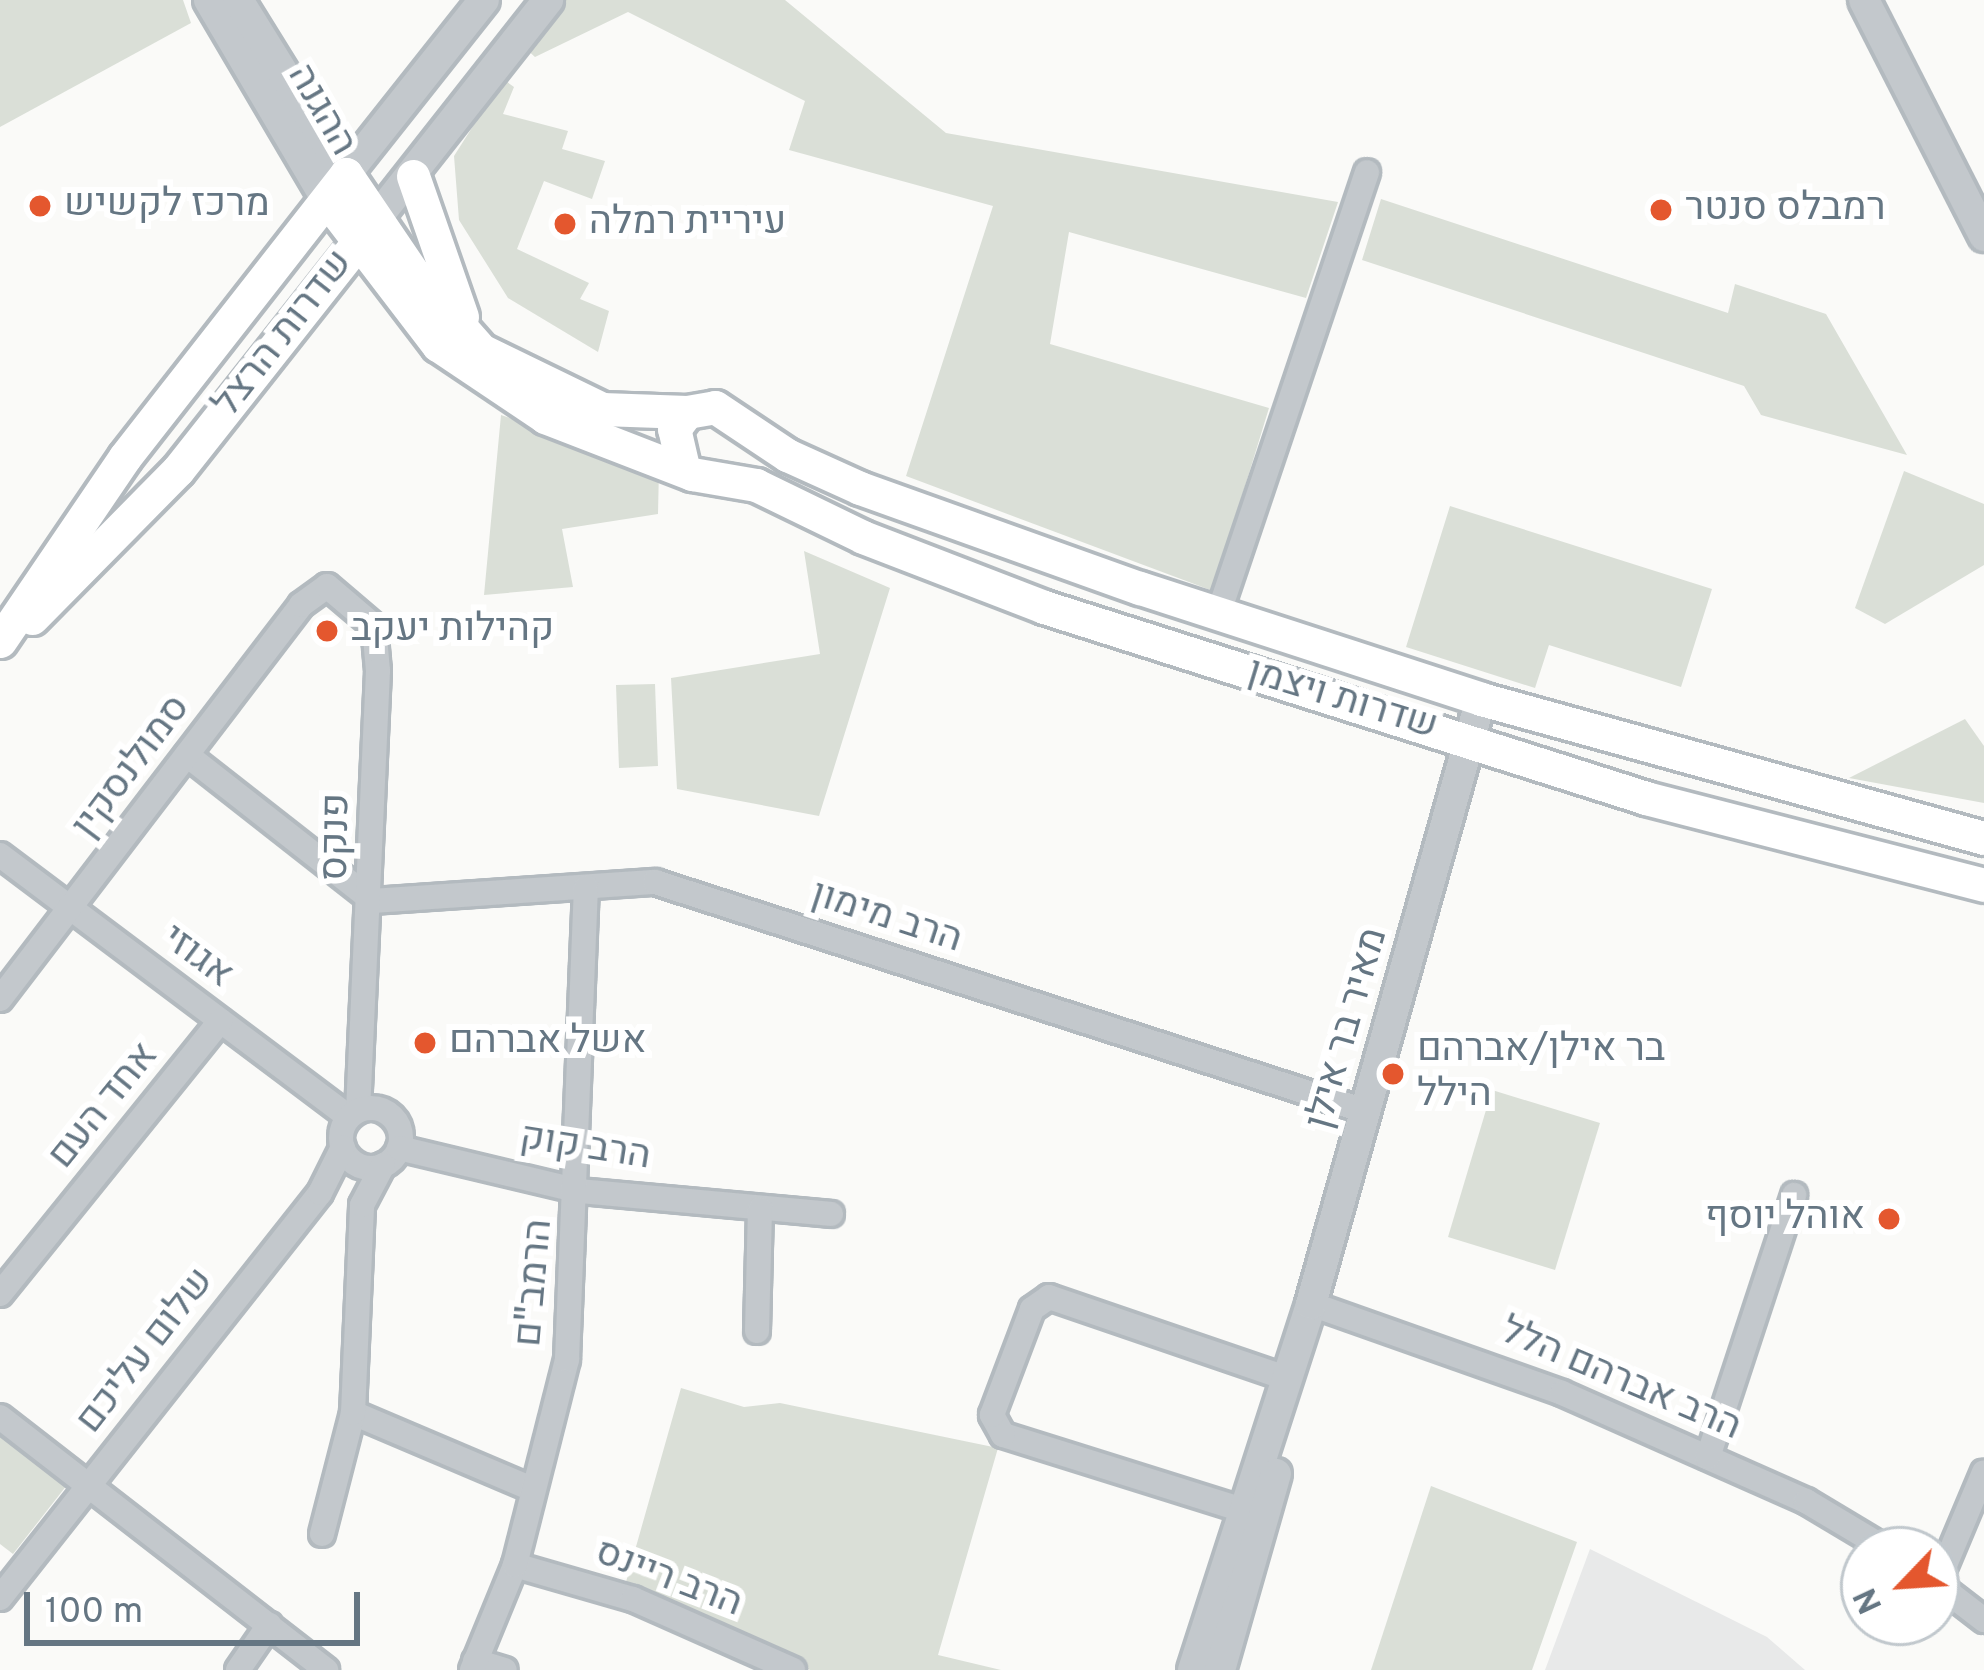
<!DOCTYPE html>
<meta charset="utf-8">
<style>
body{margin:0}
#map{position:relative;width:1984px;height:1670px;overflow:hidden;background:#fafaf8;font-family:Overpass,Heebo,sans-serif}
div>[style]{position:absolute}
.built>*{inset:0;background:#e8e9e9}
.green>*{inset:0;background:#dadfd7}
.roads{filter:drop-shadow(3px 0 #b3babf) drop-shadow(-3px 0 #b3babf) drop-shadow(0 3px #b3babf) drop-shadow(0 -3px #b3babf)}
.minor>*{height:24px;margin:-12px;padding:0 12px;transform-origin:12px;border-radius:12px;background:#c3c8cc}
.minor>.ring{margin:-12px;padding:0;box-sizing:content-box;background:none;border:24px solid #c3c8cc;border-radius:50%}
.tertiary>*{height:30px;margin:-15px;padding:0 15px;transform-origin:15px;border-radius:15px;background:#c3c8cc}
.secondary>*{height:33px;margin:-16.5px;padding:0 16.5px;transform-origin:16.5px;border-radius:16.5px;background:#fff}
.dots>*{width:33px;height:33px;translate:-50% -50%;box-sizing:border-box;border:6px solid #fff;border-radius:50%}
span{translate:-50% -50%;white-space:nowrap;text-align:center;line-height:1.15;-webkit-text-stroke:12px #fff;paint-order:stroke}
.street-label{font-size:39px;color:#657683}
.poi-label{font-size:39px;color:#657683}
.left{translate:0 -50%;text-align:left}
.right{translate:-100% -50%;text-align:right}
.north{position:absolute;left:1840px;top:1526px;width:120px;height:120px;box-sizing:border-box;background:#fff;border:3px solid #c1c8cd;border-radius:50%;rotate:245deg;font-size:33px;font-weight:700;line-height:48px;text-align:center;color:#657683}
.north::after{content:'';display:block;margin:auto;width:42px;height:54px;background:#e4572e;clip-path:polygon(50% 0,100% 100%,50% 72%,0 100%)}
.scale{position:absolute;left:24px;top:1592px;width:336px;height:54px;box-sizing:border-box;border:6px solid #657683;border-top:0;padding-left:15px;font-size:36px;line-height:42px;white-space:nowrap;color:#657683;-webkit-text-stroke:9px #fff;paint-order:stroke}
</style>
<div id="map">
<div class="built">
<i style="clip-path:polygon(1590px 1549px,1767px 1637px,1805px 1670px,1545px 1670px)"></i>
</div>
<div class="green">
<i style="clip-path:polygon(0 0,183px 0,191px 23px,0 127px)"></i>
<i style="clip-path:polygon(562px 0,785px 0,946px 133px,1338px 202px,1306px 298px,1069px 232px,1050px 344px,1269px 408px,1213px 591px,906px 476px,993px 206px,789px 150px,805px 101px,628px 12px,535px 57px,525px 48px)"></i>
<i style="clip-path:polygon(503px 79px,514px 87px,503px 114px,568px 131px,562px 149px,605px 161px,592px 199px,544px 181px,517px 249px,589px 283px,580px 299px,609px 311px,598px 352px,508px 298px,459px 220px,454px 156px)"></i>
<i style="clip-path:polygon(1381px 199px,1728px 313px,1735px 284px,1826px 314px,1907px 455px,1761px 415px,1744px 386px,1362px 260px)"></i>
<i style="clip-path:polygon(501px 415px,659px 469px,658px 514px,562px 529px,573px 587px,484px 595px)"></i>
<i style="clip-path:polygon(1904px 471px,1984px 504px,1984px 565px,1885px 624px,1855px 608px)"></i>
<i style="clip-path:polygon(1450px 506px,1712px 589px,1681px 687px,1549px 645px,1535px 688px,1406px 647px)"></i>
<i style="clip-path:polygon(804px 551px,890px 588px,819px 816px,677px 789px,671px 678px,820px 654px)"></i>
<i style="clip-path:polygon(655px 684px,658px 766px,619px 768px,616px 685px)"></i>
<i style="clip-path:polygon(1965px 719px,1984px 746px,1984px 803px,1849px 778px)"></i>
<i style="clip-path:polygon(1492px 1090px,1600px 1123px,1555px 1270px,1448px 1237px)"></i>
<i style="clip-path:polygon(681px 1388px,744px 1407px,780px 1403px,998px 1448px,938px 1655px,1001px 1670px,810px 1670px,624px 1589px)"></i>
<i style="clip-path:polygon(0 1433px,67px 1485px,13px 1554px,0 1544px)"></i>
<i style="clip-path:polygon(1431px 1486px,1577px 1542px,1532px 1670px,1371px 1670px)"></i>
</div>
<div class="roads">
<div class="minor">
<i style="left:1219px;top:612px;width:464px;rotate:-71.4deg"></i>
<i style="left:187px;top:755px;width:236px;rotate:38.1deg"></i>
<i style="left:373px;top:901px;width:283px;rotate:-3.9deg"></i>
<i style="left:655px;top:882px;width:746px;rotate:17.88deg"></i>
<i style="left:0;top:855px;width:436px;rotate:36.9deg"></i>
<i style="left:0;top:999px;width:496px;rotate:-52.6deg"></i>
<i style="left:301px;top:605px;width:32px;rotate:-36deg"></i>
<i style="left:327px;top:586px;width:62px;rotate:40.4deg"></i>
<i style="left:374px;top:626px;width:45px;rotate:84.9deg"></i>
<i style="left:378px;top:671px;width:440px;rotate:92.6deg"></i>
<i class="ring" style="left:341px;top:1108px;width:36px;height:36px"></i>
<i style="left:399px;top:1148px;width:185px;rotate:13.4deg"></i>
<i style="left:579px;top:1191px;width:253px;rotate:5.2deg"></i>
<i style="left:0;top:1294px;width:351px;rotate:-51.1deg"></i>
<i style="left:1311px;top:1304px;width:266px;rotate:19.5deg"></i>
<i style="left:1562px;top:1393px;width:267px;rotate:23.9deg"></i>
<i style="left:1806px;top:1501px;width:96px;rotate:30.9deg"></i>
<i style="left:757px;top:1331px;width:122px;rotate:-88.6deg"></i>
<i style="left:353px;top:1413px;width:194px;rotate:23deg"></i>
<i style="left:0;top:1417px;width:413px;rotate:37.8deg"></i>
<i style="left:1708px;top:1457px;width:276px;rotate:-71.8deg"></i>
<i style="left:1246px;top:1511px;width:255px;rotate:-162.6deg"></i>
<i style="left:1003px;top:1435px;width:23px;rotate:-119deg"></i>
<i style="left:992px;top:1415px;width:113px;rotate:-69.3deg"></i>
<i style="left:1032px;top:1309px;width:21px;rotate:-35deg"></i>
<i style="left:1049px;top:1297px;width:253px;rotate:18.9deg"></i>
<i style="left:322px;top:1534px;width:125px;rotate:-75.6deg"></i>
<i style="left:353px;top:1413px;width:208px;rotate:-87.5deg"></i>
<i style="left:362px;top:1205px;width:45px;rotate:-62.3deg"></i>
<i style="left:515px;top:1565px;width:123px;rotate:16.1deg"></i>
<i style="left:633px;top:1599px;width:175px;rotate:23.9deg"></i>
<i style="left:1936px;top:1583px;width:61px;rotate:37.6deg"></i>
<i style="left:1937px;top:1584px;width:121px;rotate:-67.2deg"></i>
<i style="left:0;top:1598px;width:516px;rotate:-51.69deg"></i>
<i style="left:320px;top:1193px;width:51px;rotate:-63.4deg"></i>
<i style="left:475px;top:1661px;width:31px;rotate:17deg"></i>
<i style="left:238px;top:1670px;width:55px;rotate:-55.4deg"></i>
<i style="left:472px;top:1670px;width:113px;rotate:-67.7deg"></i>
<i style="left:515px;top:1565px;width:212px;rotate:-75.8deg"></i>
<i style="left:567px;top:1359px;width:472px;rotate:-87.7deg"></i>
</div>
<div class="tertiary">
<i style="left:209px;top:0;width:232px;rotate:59.5deg"></i>
<i style="left:238px;top:0;width:205px;rotate:58.2deg"></i>
<i style="left:346px;top:174px;width:222px;rotate:-51.6deg"></i>
<i style="left:1864px;top:0;width:265px;rotate:63deg"></i>
<i style="left:375px;top:220px;width:280px;rotate:-51.8deg"></i>
<i style="left:1193px;top:1670px;width:385px;rotate:-72.1deg"></i>
<i style="left:1311px;top:1304px;width:628px;rotate:-74.31deg"></i>
<i style="left:1220px;top:1670px;width:204px;rotate:-74.1deg"></i>
</div>
<div class="secondary">
<i style="left:413px;top:176px;width:149px;rotate:70.8deg"></i>
<i style="left:327px;top:200px;width:183px;rotate:52.6deg"></i>
<i style="left:438px;top:345px;width:129px;rotate:33.9deg"></i>
<i style="left:545px;top:417px;width:158px;rotate:21.2deg"></i>
<i style="left:692px;top:474px;width:65px;rotate:9.8deg"></i>
<i style="left:756px;top:485px;width:119px;rotate:25.9deg"></i>
<i style="left:863px;top:537px;width:194px;rotate:21.1deg"></i>
<i style="left:1044px;top:607px;width:632px;rotate:17.6deg"></i>
<i style="left:1646px;top:798px;width:349px;rotate:14.4deg"></i>
<i style="left:683px;top:467px;width:39px;rotate:-103deg"></i>
<i style="left:674px;top:429px;width:21px;rotate:-53deg"></i>
<i style="left:687px;top:412px;width:28px;rotate:-10deg"></i>
<i style="left:715px;top:407px;width:87px;rotate:33.7deg"></i>
<i style="left:787px;top:455px;width:80px;rotate:24.3deg"></i>
<i style="left:860px;top:488px;width:297px;rotate:19.7deg"></i>
<i style="left:1140px;top:588px;width:359px;rotate:18deg"></i>
<i style="left:1481px;top:699px;width:522px;rotate:15.45deg"></i>
<i style="left:32px;top:618px;width:208px;rotate:-45.4deg"></i>
<i style="left:178px;top:470px;width:305px;rotate:-51.7deg"></i>
<i style="left:0;top:641px;width:222px;rotate:-55.8deg"></i>
<i style="left:125px;top:457px;width:359px;rotate:-52deg"></i>
<i style="left:346px;top:174px;width:120px;rotate:55.9deg"></i>
<i style="left:413px;top:273px;width:103px;rotate:48.6deg"></i>
<i style="left:481px;top:350px;width:135px;rotate:26deg"></i>
<i style="left:602px;top:409px;width:85px;rotate:2deg"></i>
</div>
</div>
<div class="dots">
<i style="left:40px;top:206px;background:#e4572e"></i>
<i style="left:1661px;top:210px;background:#e4572e"></i>
<i style="left:565px;top:224px;background:#e4572e"></i>
<i style="left:327px;top:631px;background:#e4572e"></i>
<i style="left:425px;top:1043px;background:#e4572e"></i>
<i style="left:1393px;top:1074px;background:#e4572e"></i>
<i style="left:1889px;top:1219px;background:#e4572e"></i>
</div>
<div class="street-label">
<span style="left:320px;top:111px;rotate:60deg">ההגנה</span>
<span style="left:285px;top:335px;rotate:-52deg">שדרות הרצל</span>
<span style="left:1342px;top:701px;rotate:17deg">שדרות ויצמן</span>
<span style="left:133px;top:768px;rotate:-53deg">סמולנסקין</span>
<span style="left:338px;top:837px;rotate:-89deg">פנקס</span>
<span style="left:886px;top:919px;rotate:18deg">הרב מימון</span>
<span style="left:196px;top:958px;rotate:37deg">אגוזי</span>
<span style="left:1349px;top:1029px;rotate:-74deg">מאיר בר אילן</span>
<span style="left:105px;top:1107px;rotate:-51deg">אחד העם</span>
<span style="left:585px;top:1149px;rotate:9deg">הרב קוק</span>
<span style="left:536px;top:1283px;rotate:-85deg">הרמב"ם</span>
<span style="left:147px;top:1352px;rotate:-52deg">שלום עליכם</span>
<span style="left:1620px;top:1381px;rotate:23deg">הרב אברהם הלל</span>
<span style="left:668px;top:1580px;rotate:21deg">הרב ריינס</span>
</div>
<div class="poi-label">
<span class="left" style="left:64px;top:206px">מרכז לקשיש</span>
<span class="left" style="left:1685px;top:210px">רמבלס סנטר</span>
<span class="left" style="left:589px;top:224px">עיריית רמלה</span>
<span class="left" style="left:351px;top:631px">קהילות יעקב</span>
<span class="left" style="left:449px;top:1043px">אשל אברהם</span>
<span class="left" style="left:1417px;top:1074px">בר אילן/אברהם<br>הילל</span>
<span class="right" style="left:1865px;top:1219px">אוהל יוסף</span>
</div>
<div class="north">N</div>
<div class="scale">100 m</div>
</div>
